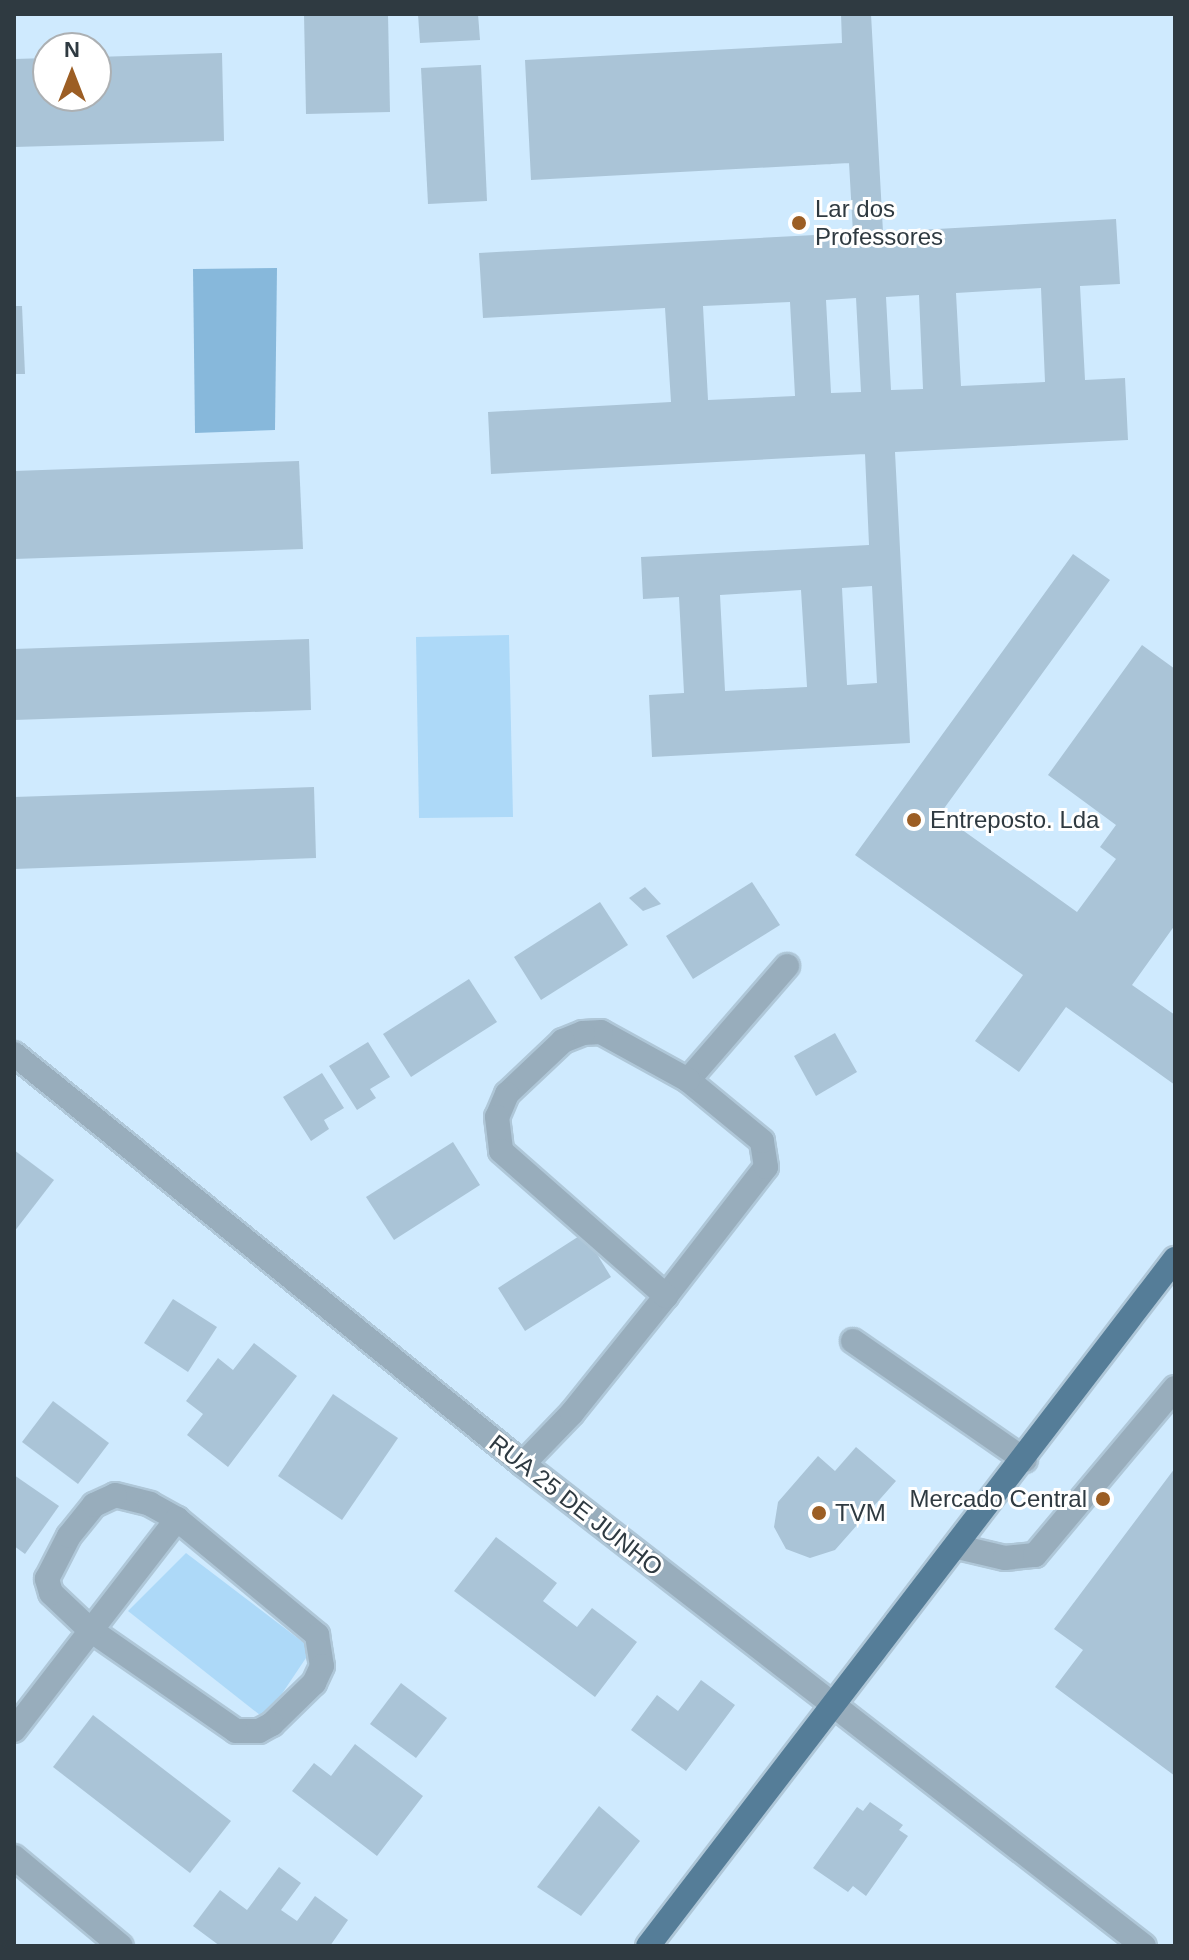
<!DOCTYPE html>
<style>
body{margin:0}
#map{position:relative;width:1189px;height:1960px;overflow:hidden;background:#cfeafe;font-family:Helvetica,sans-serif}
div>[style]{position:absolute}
.green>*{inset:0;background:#add9f8}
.water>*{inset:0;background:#87b8db}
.building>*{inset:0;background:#aac4d7}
.roads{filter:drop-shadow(2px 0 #afc7d8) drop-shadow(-2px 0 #afc7d8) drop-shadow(0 2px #afc7d8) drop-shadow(0 -2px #afc7d8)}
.minor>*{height:24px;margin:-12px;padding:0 12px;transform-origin:12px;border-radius:12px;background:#98adbc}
.major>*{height:24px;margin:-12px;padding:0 12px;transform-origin:12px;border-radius:12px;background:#557d98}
.dots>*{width:22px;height:22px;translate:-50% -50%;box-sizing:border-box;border:4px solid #fff;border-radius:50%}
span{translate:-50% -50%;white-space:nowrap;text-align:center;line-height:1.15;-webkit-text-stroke:6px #fff;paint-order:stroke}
.poi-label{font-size:24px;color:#2f3a41}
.left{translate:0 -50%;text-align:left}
.right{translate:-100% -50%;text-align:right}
.street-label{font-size:24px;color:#2f3a41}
.frame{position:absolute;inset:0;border:16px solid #2f3a41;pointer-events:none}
.north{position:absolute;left:32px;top:32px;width:80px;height:80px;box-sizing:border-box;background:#fff;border:2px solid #acb0b3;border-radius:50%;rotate:0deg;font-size:22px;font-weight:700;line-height:32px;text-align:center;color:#2f3a41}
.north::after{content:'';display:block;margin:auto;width:28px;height:36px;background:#9c5e24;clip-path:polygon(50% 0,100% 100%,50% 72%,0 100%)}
</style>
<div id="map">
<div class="green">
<i style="clip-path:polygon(509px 635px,513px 817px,419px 818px,416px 637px)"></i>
<i style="clip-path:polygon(186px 1553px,312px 1649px,265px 1719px,128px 1611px)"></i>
</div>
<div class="water">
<i style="clip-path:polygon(277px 268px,275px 430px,195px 433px,193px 269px)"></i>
</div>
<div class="building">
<i style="clip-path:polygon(304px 14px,388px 14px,390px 112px,306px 114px)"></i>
<i style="clip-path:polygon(418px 14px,478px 14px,480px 40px,420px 43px)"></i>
<i style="clip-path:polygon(evenodd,841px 14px,871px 14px,883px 232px,1116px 219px,1120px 284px,1080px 286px,1085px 380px,1125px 378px,1128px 440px,895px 452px,910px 743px,652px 757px,649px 695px,684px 693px,679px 597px,643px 599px,641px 557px,869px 545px,865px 454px,491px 474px,488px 412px,671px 402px,665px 308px,483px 318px,479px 253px,853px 233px,849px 163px,531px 180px,525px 60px,842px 43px,841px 14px,1041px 288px,1045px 382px,961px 386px,956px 293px,1041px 288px,841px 14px,919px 295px,923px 389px,891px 390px,886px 297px,919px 295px,841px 14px,856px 298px,861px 392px,831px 393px,826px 300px,856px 298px,841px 14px,790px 302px,795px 396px,708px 400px,703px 306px,790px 302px,841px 14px,872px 586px,877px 683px,847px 685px,842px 588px,872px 586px,841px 14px,801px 590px,807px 687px,725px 691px,720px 595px,801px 590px)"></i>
<i style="clip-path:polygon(222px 53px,224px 141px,14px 147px,14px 59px,48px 58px,48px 96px,96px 96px,96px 57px)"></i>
<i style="clip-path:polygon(481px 65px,487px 201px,428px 204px,421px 68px)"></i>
<i style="clip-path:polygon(14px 306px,22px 306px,25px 374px,14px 374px)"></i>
<i style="clip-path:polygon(299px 461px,303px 549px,14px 559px,14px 471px)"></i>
<i style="clip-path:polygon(1073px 554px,1110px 580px,940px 814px,1077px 912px,1116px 859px,1100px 847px,1116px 825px,1048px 775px,1142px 645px,1175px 669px,1175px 925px,1132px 985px,1175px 1015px,1175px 1085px,1066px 1007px,1019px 1072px,975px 1041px,1023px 975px,855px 855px)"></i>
<i style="clip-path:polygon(309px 639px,311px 710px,14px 720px,14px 649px)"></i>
<i style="clip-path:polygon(314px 787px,316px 858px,14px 869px,14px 797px)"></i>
<i style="clip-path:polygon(752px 882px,780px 925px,693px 979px,666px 936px)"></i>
<i style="clip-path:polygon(645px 887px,661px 904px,643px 911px,629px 898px)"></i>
<i style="clip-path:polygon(600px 902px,628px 945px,541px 1000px,514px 957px)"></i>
<i style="clip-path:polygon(469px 979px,497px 1022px,411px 1077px,383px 1034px)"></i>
<i style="clip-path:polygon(835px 1033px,857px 1072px,816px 1096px,794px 1056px)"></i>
<i style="clip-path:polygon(368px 1042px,390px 1077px,370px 1089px,376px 1098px,357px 1110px,329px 1066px)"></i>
<i style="clip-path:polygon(322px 1073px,344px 1108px,324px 1120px,329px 1129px,311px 1141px,283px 1097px)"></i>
<i style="clip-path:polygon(453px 1142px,480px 1185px,394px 1240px,366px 1197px)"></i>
<i style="clip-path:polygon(14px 1150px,54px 1180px,14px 1232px)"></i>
<i style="clip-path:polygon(584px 1233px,611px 1277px,525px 1331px,498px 1288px)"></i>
<i style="clip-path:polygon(173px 1299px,217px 1327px,188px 1372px,144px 1343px)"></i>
<i style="clip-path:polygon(254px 1343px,297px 1376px,228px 1467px,187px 1435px,203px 1414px,186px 1401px,218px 1358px,233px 1370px)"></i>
<i style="clip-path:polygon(333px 1394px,398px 1438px,342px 1520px,278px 1476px)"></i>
<i style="clip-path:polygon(53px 1401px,109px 1443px,78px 1484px,22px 1442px)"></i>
<i style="clip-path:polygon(856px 1447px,896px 1481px,835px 1550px,810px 1558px,786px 1549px,774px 1527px,778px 1502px,818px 1456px,835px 1471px)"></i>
<i style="clip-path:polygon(1175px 1468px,1175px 1776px,1055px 1687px,1083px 1650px,1054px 1629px)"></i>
<i style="clip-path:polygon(14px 1475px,59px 1506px,25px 1554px,14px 1546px)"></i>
<i style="clip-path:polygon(496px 1537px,557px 1583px,543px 1601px,577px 1627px,592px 1608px,637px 1642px,595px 1697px,454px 1591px)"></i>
<i style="clip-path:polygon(701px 1680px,735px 1705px,686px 1771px,631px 1730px,657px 1695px,678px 1711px)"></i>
<i style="clip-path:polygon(401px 1683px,447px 1718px,416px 1758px,370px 1724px)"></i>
<i style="clip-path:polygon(93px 1715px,231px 1821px,190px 1873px,53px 1767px)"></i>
<i style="clip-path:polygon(355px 1744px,423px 1796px,377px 1856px,292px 1791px,314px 1763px,331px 1776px)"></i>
<i style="clip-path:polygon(870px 1802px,903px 1825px,899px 1830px,908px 1836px,866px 1896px,853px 1886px,848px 1892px,813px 1868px,857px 1807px,863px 1811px)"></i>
<i style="clip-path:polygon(599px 1806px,640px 1841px,581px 1916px,537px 1887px)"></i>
<i style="clip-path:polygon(279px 1867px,301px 1883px,281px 1910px,297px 1921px,315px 1896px,348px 1920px,330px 1946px,220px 1946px,193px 1926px,220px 1890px,247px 1910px)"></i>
</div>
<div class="roads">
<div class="minor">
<i style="left:14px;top:1054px;width:654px;rotate:38.85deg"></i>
<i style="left:523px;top:1464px;width:786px;rotate:37.82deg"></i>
<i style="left:688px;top:1080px;width:151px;rotate:-49deg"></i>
<i style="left:853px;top:1341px;width:209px;rotate:34.7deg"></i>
<i style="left:523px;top:1464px;width:71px;rotate:-46.1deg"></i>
<i style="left:572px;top:1413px;width:150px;rotate:-51.2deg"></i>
<i style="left:666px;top:1296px;width:163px;rotate:-52.2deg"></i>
<i style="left:766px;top:1167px;width:26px;rotate:-99deg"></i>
<i style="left:762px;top:1141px;width:96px;rotate:-140.5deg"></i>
<i style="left:688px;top:1080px;width:99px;rotate:-151.1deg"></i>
<i style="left:601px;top:1032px;width:18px;rotate:177deg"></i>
<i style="left:583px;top:1033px;width:22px;rotate:158deg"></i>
<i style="left:563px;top:1041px;width:77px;rotate:136.6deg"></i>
<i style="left:507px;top:1094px;width:25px;rotate:113deg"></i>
<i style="left:497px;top:1117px;width:34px;rotate:83deg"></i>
<i style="left:501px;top:1151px;width:220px;rotate:41.3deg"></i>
<i style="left:115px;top:1495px;width:36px;rotate:14deg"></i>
<i style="left:150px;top:1504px;width:31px;rotate:29deg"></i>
<i style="left:177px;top:1519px;width:182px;rotate:39.6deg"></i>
<i style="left:317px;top:1635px;width:31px;rotate:81deg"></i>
<i style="left:322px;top:1666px;width:19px;rotate:115deg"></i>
<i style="left:314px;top:1683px;width:59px;rotate:135.7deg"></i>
<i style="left:272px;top:1724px;width:15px;rotate:152deg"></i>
<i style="left:259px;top:1731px;width:23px;rotate:180deg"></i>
<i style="left:236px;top:1731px;width:179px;rotate:-145.2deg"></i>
<i style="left:89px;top:1629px;width:52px;rotate:-136.5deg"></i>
<i style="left:51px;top:1593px;width:15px;rotate:-106deg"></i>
<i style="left:47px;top:1579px;width:48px;rotate:-62.9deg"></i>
<i style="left:69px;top:1536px;width:40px;rotate:-51deg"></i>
<i style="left:94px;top:1505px;width:23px;rotate:-25deg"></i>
<i style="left:958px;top:1547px;width:48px;rotate:13.2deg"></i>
<i style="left:1005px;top:1558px;width:30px;rotate:-6deg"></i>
<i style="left:1035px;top:1555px;width:218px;rotate:-50deg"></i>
<i style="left:14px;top:1730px;width:267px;rotate:-52.3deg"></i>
<i style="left:14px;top:1857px;width:139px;rotate:39.8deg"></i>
</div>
<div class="major">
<i style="left:648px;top:1946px;width:866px;rotate:-52.51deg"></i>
</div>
</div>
<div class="dots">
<i style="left:799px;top:223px;background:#9c5e24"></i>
<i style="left:914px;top:820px;background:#9c5e24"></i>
<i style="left:1103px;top:1499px;background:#9c5e24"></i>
<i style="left:819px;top:1513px;background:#9c5e24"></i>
</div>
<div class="poi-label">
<span class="left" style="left:815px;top:223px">Lar dos<br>Professores</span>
<span class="left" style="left:930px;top:820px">Entreposto. Lda</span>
<span class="right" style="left:1087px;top:1499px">Mercado Central</span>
<span class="left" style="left:835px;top:1513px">TVM</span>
</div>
<div class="street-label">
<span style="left:576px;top:1505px;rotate:38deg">RUA 25 DE JUNHO</span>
</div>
<div class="frame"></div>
<div class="north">N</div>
</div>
